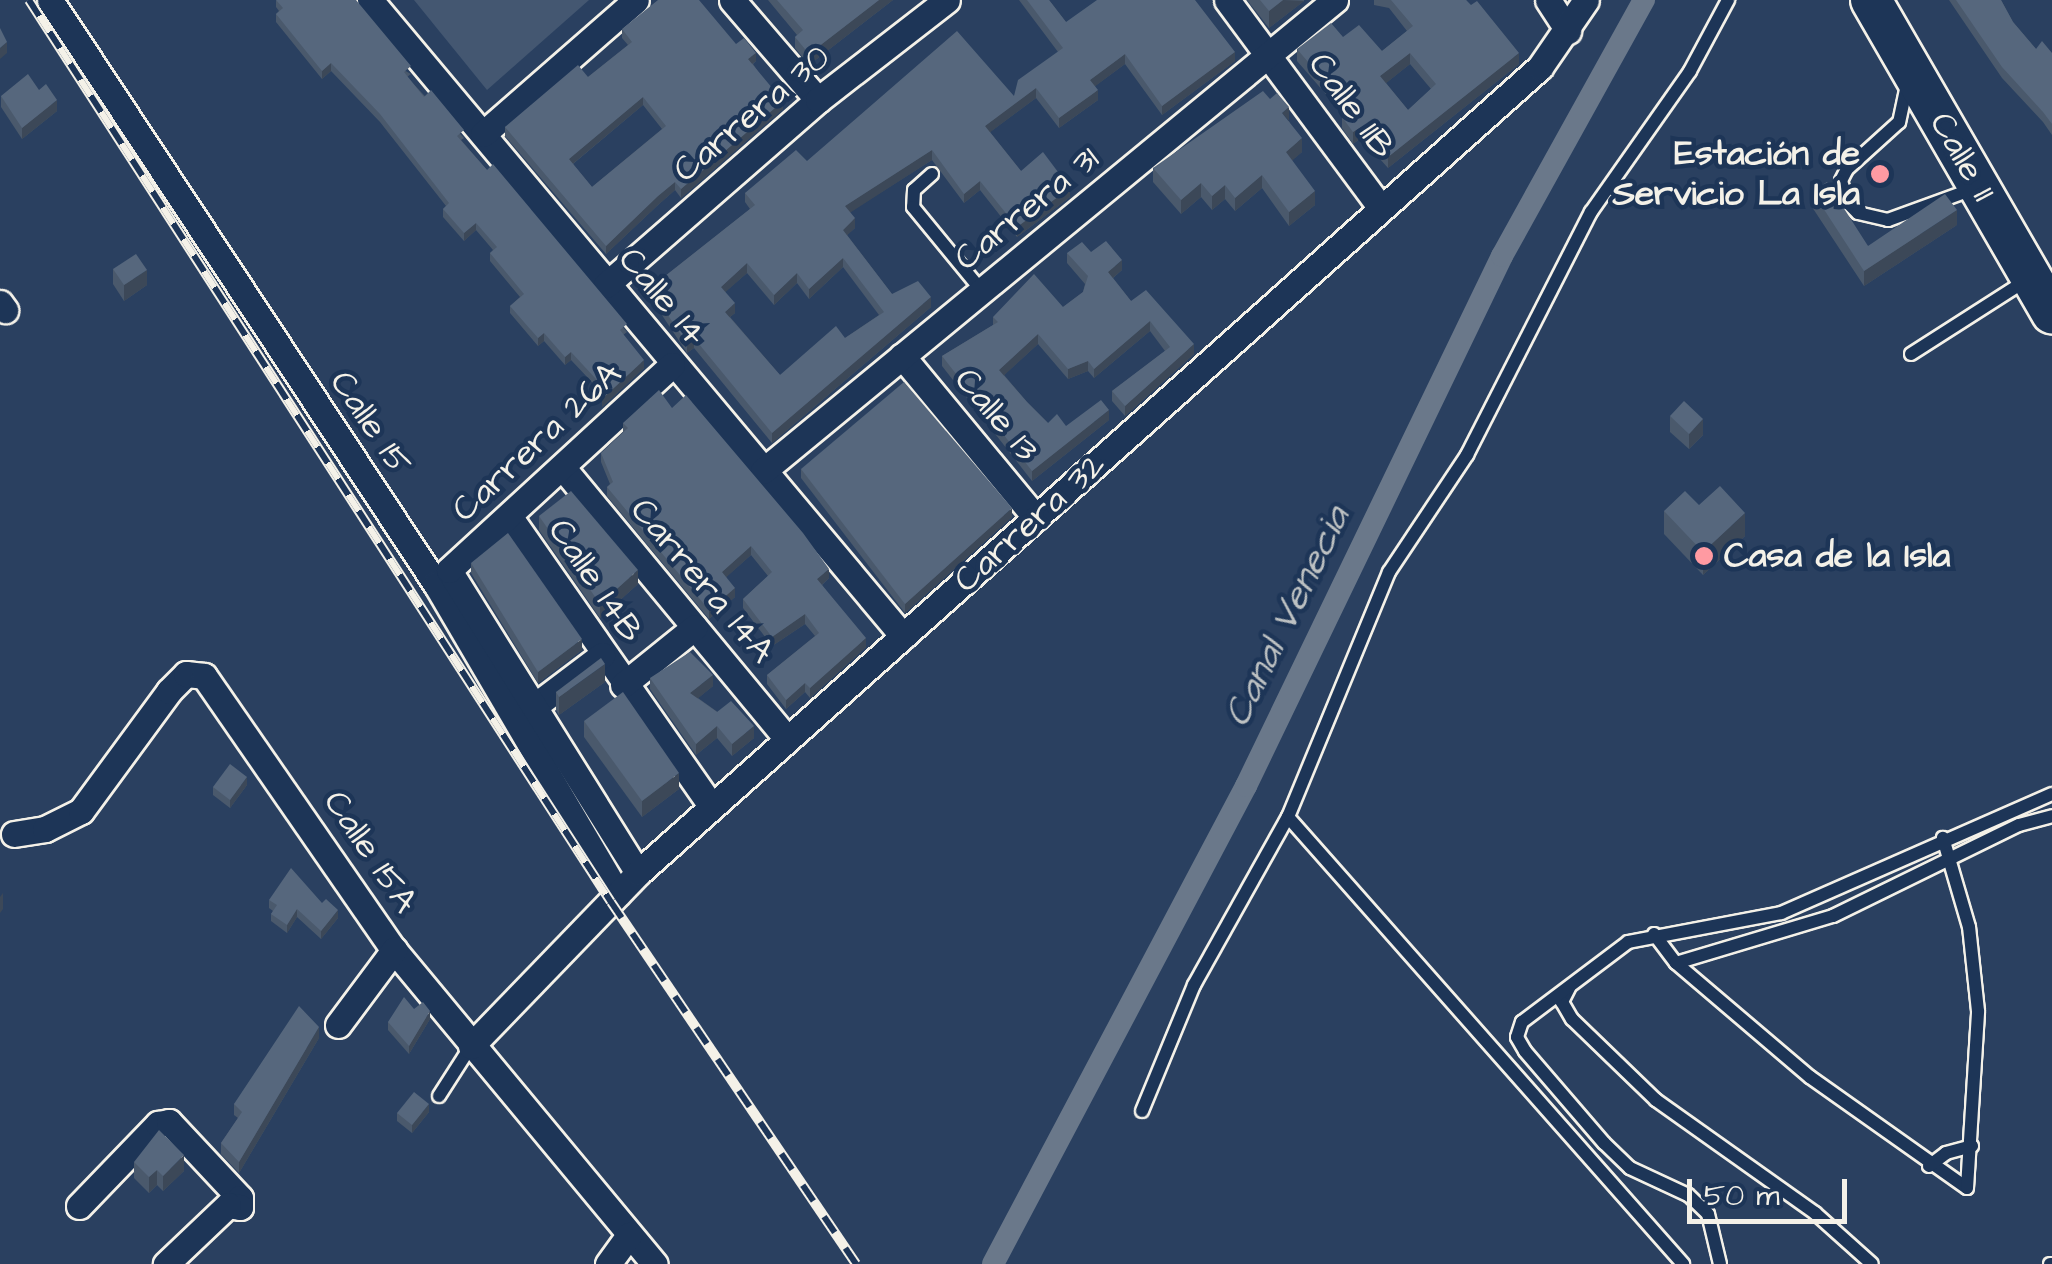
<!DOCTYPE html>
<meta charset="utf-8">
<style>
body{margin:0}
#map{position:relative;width:2052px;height:1264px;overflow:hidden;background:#2a4060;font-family:"Architects Daughter",sans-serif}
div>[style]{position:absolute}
.green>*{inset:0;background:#445771}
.canal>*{height:22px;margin:-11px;padding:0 11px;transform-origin:11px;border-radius:11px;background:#6a788a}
.roads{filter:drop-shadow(2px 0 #f4f1e8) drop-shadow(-2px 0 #f4f1e8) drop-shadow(0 2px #f4f1e8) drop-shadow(0 -2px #f4f1e8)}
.lane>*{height:12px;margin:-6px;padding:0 6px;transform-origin:6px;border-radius:6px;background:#1d3557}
.street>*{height:25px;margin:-12.5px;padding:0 12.5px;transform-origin:12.5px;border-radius:12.5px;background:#1d3557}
.primary>*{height:40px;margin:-20px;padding:0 20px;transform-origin:20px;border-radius:20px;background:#1d3557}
.rail>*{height:10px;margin-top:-5px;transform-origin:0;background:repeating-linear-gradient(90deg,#1d3557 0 19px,#f4f1e8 0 38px);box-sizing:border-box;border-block:2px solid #f4f1e8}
.wall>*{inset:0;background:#4a596c}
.shaded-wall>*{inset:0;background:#3c4858}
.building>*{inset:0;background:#56677d}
.dots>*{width:28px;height:28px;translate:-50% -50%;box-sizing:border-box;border:5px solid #1d3557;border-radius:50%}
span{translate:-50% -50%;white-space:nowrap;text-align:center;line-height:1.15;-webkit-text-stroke:9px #1d3557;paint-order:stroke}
.street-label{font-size:35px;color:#f4f1e8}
.poi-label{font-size:35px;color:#f4f1e8;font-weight:700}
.right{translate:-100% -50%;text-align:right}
.left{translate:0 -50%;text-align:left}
.water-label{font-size:38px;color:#bdc1c2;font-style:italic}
.scale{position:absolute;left:1687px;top:1179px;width:160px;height:45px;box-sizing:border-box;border:5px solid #f4f1e8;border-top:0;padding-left:12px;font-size:30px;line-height:35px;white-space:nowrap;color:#f4f1e8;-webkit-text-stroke:8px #1d3557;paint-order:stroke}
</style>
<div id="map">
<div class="green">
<i style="clip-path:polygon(414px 0,589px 0,487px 90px)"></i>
</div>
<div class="canal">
<i style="left:993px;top:1264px;width:541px;rotate:-62.11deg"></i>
<i style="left:1246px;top:786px;width:589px;rotate:-64.22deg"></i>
<i style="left:1502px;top:256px;width:293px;rotate:-61deg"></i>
</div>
<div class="roads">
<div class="lane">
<i style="left:1907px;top:85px;width:38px;rotate:102deg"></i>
<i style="left:1899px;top:122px;width:70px;rotate:137.9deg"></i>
<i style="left:1847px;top:169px;width:13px;rotate:117deg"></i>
<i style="left:1841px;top:181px;width:23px;rotate:72deg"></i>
<i style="left:1848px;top:203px;width:14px;rotate:45deg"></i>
<i style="left:1858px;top:213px;width:31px;rotate:13deg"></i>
<i style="left:1888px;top:220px;width:90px;rotate:-20deg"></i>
<i style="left:932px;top:174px;width:24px;rotate:138deg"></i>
<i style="left:914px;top:190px;width:17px;rotate:93deg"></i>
<i style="left:913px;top:207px;width:109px;rotate:50.6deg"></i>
<i style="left:1911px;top:354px;width:135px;rotate:-32.6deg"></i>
<i style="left:1288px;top:817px;width:597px;rotate:48.53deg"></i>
<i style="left:1654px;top:934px;width:36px;rotate:53deg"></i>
<i style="left:1676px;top:963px;width:176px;rotate:40.4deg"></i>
<i style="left:1810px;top:1077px;width:192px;rotate:35.3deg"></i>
<i style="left:1967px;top:1188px;width:177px;rotate:-86.4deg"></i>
<i style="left:1978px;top:1011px;width:84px;rotate:-96.1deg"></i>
<i style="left:1969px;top:927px;width:93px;rotate:-106.3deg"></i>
<i style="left:1676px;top:963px;width:164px;rotate:-16.7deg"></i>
<i style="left:1833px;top:916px;width:207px;rotate:-26.1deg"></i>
<i style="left:2019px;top:825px;width:34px;rotate:-15deg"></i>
<i style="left:1569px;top:988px;width:16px;rotate:117deg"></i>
<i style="left:1562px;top:1002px;width:20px;rotate:60deg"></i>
<i style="left:1572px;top:1019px;width:117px;rotate:44deg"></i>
<i style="left:1656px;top:1100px;width:195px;rotate:35.4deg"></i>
<i style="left:1815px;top:1213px;width:76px;rotate:41.8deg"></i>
<i style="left:439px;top:1096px;width:59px;rotate:-57.4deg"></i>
<i style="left:1142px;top:1111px;width:136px;rotate:-67.6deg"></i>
<i style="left:1194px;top:985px;width:193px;rotate:-60.8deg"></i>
<i style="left:1288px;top:817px;width:265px;rotate:-67.6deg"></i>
<i style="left:1389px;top:572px;width:141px;rotate:-56.3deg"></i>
<i style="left:1467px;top:455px;width:273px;rotate:-63deg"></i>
<i style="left:1591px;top:212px;width:172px;rotate:-54.9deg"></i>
<i style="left:1690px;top:71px;width:81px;rotate:-61.8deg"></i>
<i style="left:1929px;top:1166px;width:21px;rotate:-37deg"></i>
<i style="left:1946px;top:1153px;width:27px;rotate:-15deg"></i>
<i style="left:1720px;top:1264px;width:51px;rotate:-103.5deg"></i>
<i style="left:1708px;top:1214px;width:28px;rotate:-136deg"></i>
<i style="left:1688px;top:1195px;width:64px;rotate:-155deg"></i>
<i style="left:1630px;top:1168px;width:36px;rotate:-136deg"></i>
<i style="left:1604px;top:1143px;width:121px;rotate:-130.7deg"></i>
<i style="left:1525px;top:1051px;width:16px;rotate:-120deg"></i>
<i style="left:1517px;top:1037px;width:16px;rotate:-72deg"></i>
<i style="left:1522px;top:1022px;width:133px;rotate:-37deg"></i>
<i style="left:1628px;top:942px;width:156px;rotate:-10.7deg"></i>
<i style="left:1781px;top:913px;width:296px;rotate:-23.7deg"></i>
<i style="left:2050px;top:1264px;width:2px"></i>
</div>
<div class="street">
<i style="left:50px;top:0;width:700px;rotate:56.54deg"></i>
<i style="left:436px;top:584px;width:359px;rotate:59.6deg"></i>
<i style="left:370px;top:0;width:830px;rotate:50.04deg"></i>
<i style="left:732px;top:0;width:132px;rotate:49.3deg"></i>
<i style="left:1227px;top:0;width:257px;rotate:53.5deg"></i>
<i style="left:1548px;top:0;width:37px;rotate:57deg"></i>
<i style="left:483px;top:134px;width:203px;rotate:-41.2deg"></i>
<i style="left:606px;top:285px;width:281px;rotate:-41.1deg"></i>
<i style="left:818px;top:100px;width:163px;rotate:-37.8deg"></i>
<i style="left:0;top:303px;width:9px;rotate:54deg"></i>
<i style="left:902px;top:356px;width:210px;rotate:50.4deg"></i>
<i style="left:563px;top:468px;width:352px;rotate:50.4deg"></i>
<i style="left:763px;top:471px;width:741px;rotate:-39.47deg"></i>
<i style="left:509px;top:516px;width:353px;rotate:55.1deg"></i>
<i style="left:623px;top:685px;width:92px;rotate:-38.9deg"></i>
<i style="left:536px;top:705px;width:83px;rotate:-37.1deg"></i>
<i style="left:14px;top:834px;width:31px;rotate:-9deg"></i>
<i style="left:45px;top:829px;width:40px;rotate:-26.6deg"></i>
<i style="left:81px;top:811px;width:149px;rotate:-53.7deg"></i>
<i style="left:169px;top:691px;width:24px;rotate:-45deg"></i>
<i style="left:186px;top:674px;width:18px;rotate:6deg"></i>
<i style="left:204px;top:676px;width:333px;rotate:55.3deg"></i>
<i style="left:394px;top:950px;width:408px;rotate:50.3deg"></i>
<i style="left:638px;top:873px;width:357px;rotate:-122deg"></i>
<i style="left:449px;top:570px;width:303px;rotate:-42.6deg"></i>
<i style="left:338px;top:1025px;width:94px;rotate:-53.3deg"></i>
<i style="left:471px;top:1046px;width:240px;rotate:-46deg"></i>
<i style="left:638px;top:873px;width:1210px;rotate:-41.78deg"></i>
<i style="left:1540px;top:67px;width:81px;rotate:-55.5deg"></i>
<i style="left:79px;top:1206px;width:114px;rotate:-46.1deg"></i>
<i style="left:158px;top:1124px;width:11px;rotate:-10deg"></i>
<i style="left:169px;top:1122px;width:104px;rotate:46.9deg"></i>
<i style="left:240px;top:1198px;width:9px;rotate:90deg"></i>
<i style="left:240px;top:1207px;width:12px;rotate:-171deg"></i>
<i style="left:228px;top:1205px;width:86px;rotate:136.4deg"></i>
<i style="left:608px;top:1264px;width:36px;rotate:-54deg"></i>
</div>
<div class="primary">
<i style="left:1871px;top:0;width:362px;rotate:60deg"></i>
</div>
</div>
<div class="rail">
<i style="left:29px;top:0;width:1073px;rotate:57.17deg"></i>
<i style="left:611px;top:902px;width:437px;rotate:55.9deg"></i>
</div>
<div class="wall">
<i style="clip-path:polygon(276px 0,411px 74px,407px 77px,464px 138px,461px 140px,627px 332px,623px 335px,644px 368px,602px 407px,605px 396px,571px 360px,565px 365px,544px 341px,538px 346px,510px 313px,510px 306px,520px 297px,490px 261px,490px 253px,493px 250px,476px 230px,464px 241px,443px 217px,443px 209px,446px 206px,380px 122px,331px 71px,322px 79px,276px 22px,276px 14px,279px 11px,276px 7px)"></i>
<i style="clip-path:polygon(768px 0,893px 0,809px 65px,795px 48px,795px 37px,797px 35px)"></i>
<i style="clip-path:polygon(evenodd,1019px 0,1049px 0,1066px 22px,1235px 61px,1162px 115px,1125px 64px,1095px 86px,1098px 100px,1059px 128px,1036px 98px,990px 132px,1021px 171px,1070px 197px,1017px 237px,980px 190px,964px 203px,932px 160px,850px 212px,855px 228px,847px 235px,892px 294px,931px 307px,772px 443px,694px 348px,687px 353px,650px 297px,650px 288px,750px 209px,745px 202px,745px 193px,807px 161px,1014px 96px,1058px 52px,1019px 0,843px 267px,879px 315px,845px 338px,780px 375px,730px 317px,735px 313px,725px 292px,747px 273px,774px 305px,797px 283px,809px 299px,843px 267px)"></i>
<i style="clip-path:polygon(1247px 0,1304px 0,1304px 1px,1269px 28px)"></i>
<i style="clip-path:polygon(evenodd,1374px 0,1466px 0,1519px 64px,1388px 168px,1361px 138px,1353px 144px,1342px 128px,1342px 117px,1344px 115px,1297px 61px,1297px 49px,1343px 37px,1382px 51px,1407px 31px,1389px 8px,1374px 5px,1374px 0,1410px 64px,1431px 89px,1408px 110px,1386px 83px,1410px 64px)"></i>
<i style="clip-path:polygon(1949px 0,2001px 0,2013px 22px,2036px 49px,2052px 53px,2052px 135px,2043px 122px,2002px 78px)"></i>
<i style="clip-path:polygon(evenodd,622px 29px,736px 44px,756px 61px,753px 64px,783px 109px,681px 198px,675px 190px,658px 205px,606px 254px,505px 136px,505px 127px,588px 77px,628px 45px,622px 38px,622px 29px,643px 105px,662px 129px,592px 187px,573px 164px,643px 105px)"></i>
<i style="clip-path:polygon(39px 90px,57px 111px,22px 139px,1px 107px,1px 96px)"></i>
<i style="clip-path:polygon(1289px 121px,1302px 152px,1292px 160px,1315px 205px,1289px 226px,1262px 188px,1235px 211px,1225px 199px,1212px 210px,1201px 197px,1181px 214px,1153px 182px,1153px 168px)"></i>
<i style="clip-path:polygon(1812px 191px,1868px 246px,1957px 225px,1864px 286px,1812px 207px)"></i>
<i style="clip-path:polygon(1091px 252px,1122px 270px,1113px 278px,1131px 301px,1194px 354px,1125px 416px,1112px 401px,1112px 391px,1165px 351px,1150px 331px,1094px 378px,1088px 371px,1068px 379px,1038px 344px,1004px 375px,1027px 402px,1048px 423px,1066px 426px,1109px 420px,1032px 481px,942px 366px,942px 356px,993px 325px,993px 317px,1063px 307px,1083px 292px,1085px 284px,1067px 263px,1067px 253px)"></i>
<i style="clip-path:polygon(113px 269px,147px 285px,124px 301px,113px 284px)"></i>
<i style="clip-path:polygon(672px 408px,829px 578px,822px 585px,866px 647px,810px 698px,805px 692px,786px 709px,767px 684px,767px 675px,815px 636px,805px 624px,772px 646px,743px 608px,743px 599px,768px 576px,751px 555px,726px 577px,735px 597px,709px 619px,607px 496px,607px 487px,610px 484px,601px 462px,601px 453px,623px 432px,623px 423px)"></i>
<i style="clip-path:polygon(1670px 416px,1703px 435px,1689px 449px,1670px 432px)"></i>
<i style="clip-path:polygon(801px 469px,1012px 517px,905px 613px,801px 478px)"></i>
<i style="clip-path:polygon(1699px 505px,1745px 536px,1703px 575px,1664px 534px,1664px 511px)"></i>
<i style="clip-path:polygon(539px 516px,638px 584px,600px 618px,539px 530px)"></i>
<i style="clip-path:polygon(471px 563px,582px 650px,538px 683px,471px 573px)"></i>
<i style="clip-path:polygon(650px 678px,713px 686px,698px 698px,754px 738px,732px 756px,717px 738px,696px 755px,650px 689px)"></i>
<i style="clip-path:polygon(605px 682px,559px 715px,556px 710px,556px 692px)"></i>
<i style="clip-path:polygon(584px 721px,679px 789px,642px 817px,584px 737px)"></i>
<i style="clip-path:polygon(247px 785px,230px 808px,213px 795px,213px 787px)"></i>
<i style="clip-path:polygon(269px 900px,338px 918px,321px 939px,297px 917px,287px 933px,271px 921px,271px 914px,273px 911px,269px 908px)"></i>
<i style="clip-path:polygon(414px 1009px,430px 1019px,409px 1054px,388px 1030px,388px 1022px)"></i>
<i style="clip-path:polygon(319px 1038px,239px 1173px,221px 1154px,221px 1143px,238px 1118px,234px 1115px,234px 1104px)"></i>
<i style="clip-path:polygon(429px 1112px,412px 1133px,397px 1121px,397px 1113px)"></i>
<i style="clip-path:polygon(134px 1162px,184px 1171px,163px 1191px,157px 1185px,149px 1193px,134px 1178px)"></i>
</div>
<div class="shaded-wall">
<i style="clip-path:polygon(879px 0,893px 0,809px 65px,809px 54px)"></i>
<i style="clip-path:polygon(1283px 0,1304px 1px,1269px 28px,1269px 11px)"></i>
<i style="clip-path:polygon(7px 42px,7px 53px,0 59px,0 48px)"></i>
<i style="clip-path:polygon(1235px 52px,1235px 61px,1162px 115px,1162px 106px)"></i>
<i style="clip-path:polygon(756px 53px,756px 61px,748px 67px,748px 59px)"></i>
<i style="clip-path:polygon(1410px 53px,1410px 64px,1380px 88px,1380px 76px)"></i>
<i style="clip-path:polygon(1519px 53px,1519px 64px,1388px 168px,1388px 157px)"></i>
<i style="clip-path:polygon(1125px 54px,1125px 64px,1090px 90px,1090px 80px)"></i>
<i style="clip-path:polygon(331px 63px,331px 71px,322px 79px,322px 71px)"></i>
<i style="clip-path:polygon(1036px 88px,1036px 98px,985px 136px,985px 126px)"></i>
<i style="clip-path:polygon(1098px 90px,1098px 100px,1059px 128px,1059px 118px)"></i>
<i style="clip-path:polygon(643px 97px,643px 105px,569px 167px,569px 159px)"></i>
<i style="clip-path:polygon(57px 100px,57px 111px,22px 139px,22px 128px)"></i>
<i style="clip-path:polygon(783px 101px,783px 109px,681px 198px,681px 189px)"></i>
<i style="clip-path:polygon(1289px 107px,1289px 121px,1282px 113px)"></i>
<i style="clip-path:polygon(1361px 127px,1361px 138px,1353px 144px,1353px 132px)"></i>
<i style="clip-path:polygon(1302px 138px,1302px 152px,1286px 166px,1286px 152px)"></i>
<i style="clip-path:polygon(932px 150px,932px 160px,845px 216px,845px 206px)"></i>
<i style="clip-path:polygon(1262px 175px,1262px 188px,1235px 211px,1235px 198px)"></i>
<i style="clip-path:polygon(980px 181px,980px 190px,964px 203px,964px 194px)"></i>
<i style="clip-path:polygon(675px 182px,675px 190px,658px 205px,606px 254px,606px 246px,658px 196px)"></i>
<i style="clip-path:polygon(1201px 183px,1201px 197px,1181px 214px,1181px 200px)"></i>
<i style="clip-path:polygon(1225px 185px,1225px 199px,1212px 210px,1212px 196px)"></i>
<i style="clip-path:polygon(1070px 188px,1070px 197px,1017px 237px,1017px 227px)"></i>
<i style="clip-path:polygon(1315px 191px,1315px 205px,1289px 226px,1289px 212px)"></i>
<i style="clip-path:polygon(1957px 210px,1957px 225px,1864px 286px,1864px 271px)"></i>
<i style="clip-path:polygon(855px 218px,855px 228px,843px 239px,843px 230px)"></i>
<i style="clip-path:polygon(476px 223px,476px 230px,464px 241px,464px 233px)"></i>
<i style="clip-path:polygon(843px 258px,843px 267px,809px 299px,809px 289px)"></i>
<i style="clip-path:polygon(1122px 260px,1122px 270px,1108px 282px,1108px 272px)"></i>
<i style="clip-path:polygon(747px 263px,747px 273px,721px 296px,721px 287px)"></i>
<i style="clip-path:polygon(147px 270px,147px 285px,124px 301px,124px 285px)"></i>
<i style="clip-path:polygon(797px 273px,797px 283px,774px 305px,774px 295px)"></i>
<i style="clip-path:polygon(931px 297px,931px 307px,772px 443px,772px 433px)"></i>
<i style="clip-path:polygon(735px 303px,735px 313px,725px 321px,725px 312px)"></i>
<i style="clip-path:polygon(1150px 321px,1150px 331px,1094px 378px,1094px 369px)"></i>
<i style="clip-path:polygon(544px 333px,544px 341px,538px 346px,538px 338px)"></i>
<i style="clip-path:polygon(1038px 334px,1038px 344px,999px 380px,999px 370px)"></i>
<i style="clip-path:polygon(694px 338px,694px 348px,687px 353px,687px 344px)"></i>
<i style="clip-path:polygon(1194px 344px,1194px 354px,1125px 416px,1125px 406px)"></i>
<i style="clip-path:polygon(571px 352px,571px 360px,565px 365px,565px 357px)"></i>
<i style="clip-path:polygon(644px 360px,644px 368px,602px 407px,602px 399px)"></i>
<i style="clip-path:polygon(1088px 361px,1088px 371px,1068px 379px,1068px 369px)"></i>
<i style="clip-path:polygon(1109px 410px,1109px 420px,1032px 481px,1032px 471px)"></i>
<i style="clip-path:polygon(1703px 419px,1703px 435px,1689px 449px,1689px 434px)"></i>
<i style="clip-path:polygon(1012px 508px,1012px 517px,905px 613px,905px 604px)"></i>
<i style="clip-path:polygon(1745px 513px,1745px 536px,1703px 575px,1703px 552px)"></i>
<i style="clip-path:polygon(751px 546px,751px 555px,722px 581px,722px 572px)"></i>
<i style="clip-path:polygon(829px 569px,829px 578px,817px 589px,817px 579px)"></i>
<i style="clip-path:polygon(638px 570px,638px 584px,600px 618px,600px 604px)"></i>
<i style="clip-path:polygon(735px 588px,735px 597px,709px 619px,709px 610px)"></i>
<i style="clip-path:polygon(805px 614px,805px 624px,772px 646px,772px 637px)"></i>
<i style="clip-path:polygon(866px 638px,866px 647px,810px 698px,810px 688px)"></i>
<i style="clip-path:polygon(582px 639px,582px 650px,538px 683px,538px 672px)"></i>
<i style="clip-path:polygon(605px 664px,605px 682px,559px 715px,559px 697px)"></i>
<i style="clip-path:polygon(713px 675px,713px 686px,690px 705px,690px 693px)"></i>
<i style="clip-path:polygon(805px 683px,805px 692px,786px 709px,786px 700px)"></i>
<i style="clip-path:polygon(717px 726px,717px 738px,696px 755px,696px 744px)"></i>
<i style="clip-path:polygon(754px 726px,754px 738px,732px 756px,732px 744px)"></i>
<i style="clip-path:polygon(679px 773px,679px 789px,642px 817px,642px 801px)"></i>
<i style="clip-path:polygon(247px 777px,247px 785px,230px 808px,230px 800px)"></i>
<i style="clip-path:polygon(3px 893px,3px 909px,0 913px,0 897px)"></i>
<i style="clip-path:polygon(297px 909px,297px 917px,287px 933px,287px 925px)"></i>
<i style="clip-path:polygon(338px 910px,338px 918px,321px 939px,321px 931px)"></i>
<i style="clip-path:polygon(430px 1011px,430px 1019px,409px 1054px,409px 1046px)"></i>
<i style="clip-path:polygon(319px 1027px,319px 1038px,239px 1173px,239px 1162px)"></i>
<i style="clip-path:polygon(429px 1104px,429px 1112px,412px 1133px,412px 1125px)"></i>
<i style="clip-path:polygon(184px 1155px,184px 1171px,163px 1191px,163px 1176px)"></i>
<i style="clip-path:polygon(157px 1170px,157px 1185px,149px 1193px,149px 1177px)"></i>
</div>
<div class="building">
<i style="clip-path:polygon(276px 0,356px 0,411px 66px,404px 72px,424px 97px,431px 90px,464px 130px,457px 136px,487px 170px,493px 164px,627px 324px,620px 330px,644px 360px,602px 399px,608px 392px,571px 352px,565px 357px,544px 333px,538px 338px,510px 306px,524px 294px,490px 253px,497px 247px,476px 223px,464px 233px,443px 209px,449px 203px,380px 114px,331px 63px,322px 71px,276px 14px,283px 8px)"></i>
<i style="clip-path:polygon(evenodd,658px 0,699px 0,736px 44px,744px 38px,756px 53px,748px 59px,783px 101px,681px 189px,675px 182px,658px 196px,606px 246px,505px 127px,578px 65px,588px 77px,632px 42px,622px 29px,658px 0,643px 97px,666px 126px,592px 187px,569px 159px,643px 97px)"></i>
<i style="clip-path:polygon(777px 0,879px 0,809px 54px,795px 37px,803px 30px)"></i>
<i style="clip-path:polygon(evenodd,1027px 0,1049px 0,1066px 22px,1097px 0,1195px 0,1235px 52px,1162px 106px,1125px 54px,1090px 80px,1098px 90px,1059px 118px,1036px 88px,985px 126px,1021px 171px,1043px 152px,1070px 188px,1017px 227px,980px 181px,964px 194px,932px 150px,845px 206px,855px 218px,843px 230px,892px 294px,918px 281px,931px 297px,772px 433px,694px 338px,687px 344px,650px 288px,755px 205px,745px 193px,796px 150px,807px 161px,957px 31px,1014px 96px,1018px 80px,1063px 48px,1027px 0,843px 258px,884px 312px,845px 338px,836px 326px,780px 375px,725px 312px,735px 303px,721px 287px,747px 263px,774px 295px,797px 273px,809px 289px,843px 258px)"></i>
<i style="clip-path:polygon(1260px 0,1283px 0,1269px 11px)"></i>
<i style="clip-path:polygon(evenodd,1391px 0,1466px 0,1471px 5px,1477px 1px,1519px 53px,1388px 157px,1361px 127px,1353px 132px,1342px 117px,1350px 111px,1297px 49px,1331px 23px,1343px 37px,1359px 25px,1382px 51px,1413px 26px,1391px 0,1410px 53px,1436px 84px,1408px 110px,1380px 76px,1410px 53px)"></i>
<i style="clip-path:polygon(1956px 0,2001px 0,2013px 22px,2036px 49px,2042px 41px,2052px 53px,2052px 124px,2043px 112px,2002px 67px)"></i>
<i style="clip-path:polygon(0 28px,7px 42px,0 48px)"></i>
<i style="clip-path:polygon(28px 74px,39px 90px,46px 84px,57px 100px,22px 128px,1px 96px)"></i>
<i style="clip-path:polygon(1263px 91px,1270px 99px,1277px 93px,1289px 107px,1282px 113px,1302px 138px,1286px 152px,1315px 191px,1289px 212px,1262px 175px,1235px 198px,1225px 185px,1212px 196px,1201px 183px,1181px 200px,1153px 168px)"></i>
<i style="clip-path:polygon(1827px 182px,1868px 246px,1945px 194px,1957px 210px,1864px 271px,1812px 191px)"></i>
<i style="clip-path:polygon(1106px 241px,1122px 260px,1108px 272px,1131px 301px,1146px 290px,1194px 344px,1125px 406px,1112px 391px,1170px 347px,1150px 321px,1094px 369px,1088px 361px,1068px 369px,1038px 334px,999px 370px,1027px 402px,1048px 423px,1057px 414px,1066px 426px,1101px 400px,1109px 410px,1032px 471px,942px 356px,998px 322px,993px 317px,1034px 274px,1063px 307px,1083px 292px,1088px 276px,1067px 253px,1082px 242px,1091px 252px)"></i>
<i style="clip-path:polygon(136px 254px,147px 270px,124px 285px,113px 269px)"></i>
<i style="clip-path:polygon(904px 382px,1012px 508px,905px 604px,801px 469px)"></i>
<i style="clip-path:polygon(659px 390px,672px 408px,686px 395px,803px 533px,829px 569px,817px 579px,866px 638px,810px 688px,805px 683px,786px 700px,767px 675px,819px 633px,805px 614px,772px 637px,743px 599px,772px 572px,751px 546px,722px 572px,735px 588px,709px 610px,607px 487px,613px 482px,601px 453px,628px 428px,623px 423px)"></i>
<i style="clip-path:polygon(1684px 401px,1703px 419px,1689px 434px,1670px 416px)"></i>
<i style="clip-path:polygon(1720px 486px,1745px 513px,1703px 552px,1664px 511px,1685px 491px,1699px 505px)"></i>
<i style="clip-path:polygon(571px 491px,638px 570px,600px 604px,539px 516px)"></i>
<i style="clip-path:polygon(508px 533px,582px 639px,538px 672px,471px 563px)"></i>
<i style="clip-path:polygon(690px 652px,713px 675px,690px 693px,717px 712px,731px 701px,754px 726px,732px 744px,717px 726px,696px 744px,650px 678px)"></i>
<i style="clip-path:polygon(601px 658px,605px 664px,559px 697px,556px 692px)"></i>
<i style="clip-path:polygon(623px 692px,679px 773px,642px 801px,584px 721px)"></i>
<i style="clip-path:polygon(230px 764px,247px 777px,230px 800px,213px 787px)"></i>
<i style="clip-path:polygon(291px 868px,322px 903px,326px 899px,338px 910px,321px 931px,297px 909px,287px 925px,271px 914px,277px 905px,269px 900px)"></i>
<i style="clip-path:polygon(404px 997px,414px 1009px,423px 1002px,430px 1011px,409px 1046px,388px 1022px)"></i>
<i style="clip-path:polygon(299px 1006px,319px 1027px,239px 1162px,221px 1143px,242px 1112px,234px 1104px)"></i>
<i style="clip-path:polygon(414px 1092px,429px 1104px,412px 1125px,397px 1113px)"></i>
<i style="clip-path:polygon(159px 1130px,184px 1155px,163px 1176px,157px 1170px,149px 1177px,134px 1162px)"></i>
</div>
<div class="dots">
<i style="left:1880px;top:174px;background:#ff9aa2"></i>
<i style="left:1704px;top:556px;background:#ff9aa2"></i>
</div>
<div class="street-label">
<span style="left:1351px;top:106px;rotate:54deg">Calle 11B</span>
<span style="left:752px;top:114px;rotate:-40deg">Carrera 30</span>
<span style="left:1962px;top:157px;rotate:60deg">Calle 11</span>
<span style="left:1027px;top:209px;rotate:-39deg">Carrera 31</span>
<span style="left:662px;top:297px;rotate:50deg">Calle 14</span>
<span style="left:996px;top:415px;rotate:50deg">Calle 13</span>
<span style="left:370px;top:423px;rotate:56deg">Calle 15</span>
<span style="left:537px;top:442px;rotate:-43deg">Carrera 26A</span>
<span style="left:1030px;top:523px;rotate:-42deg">Carrera 32</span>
<span style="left:595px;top:581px;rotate:56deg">Calle 14B</span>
<span style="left:702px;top:581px;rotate:50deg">Carrera 14A</span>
<span style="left:370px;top:852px;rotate:56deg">Calle 15A</span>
</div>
<div class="poi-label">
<span class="right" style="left:1860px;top:174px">Estación de<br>Servicio La Isla</span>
<span class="left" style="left:1724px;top:556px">Casa de la Isla</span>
</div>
<div class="water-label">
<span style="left:1288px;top:617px;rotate:-64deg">Canal Venecia</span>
</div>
<div class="scale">50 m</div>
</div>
